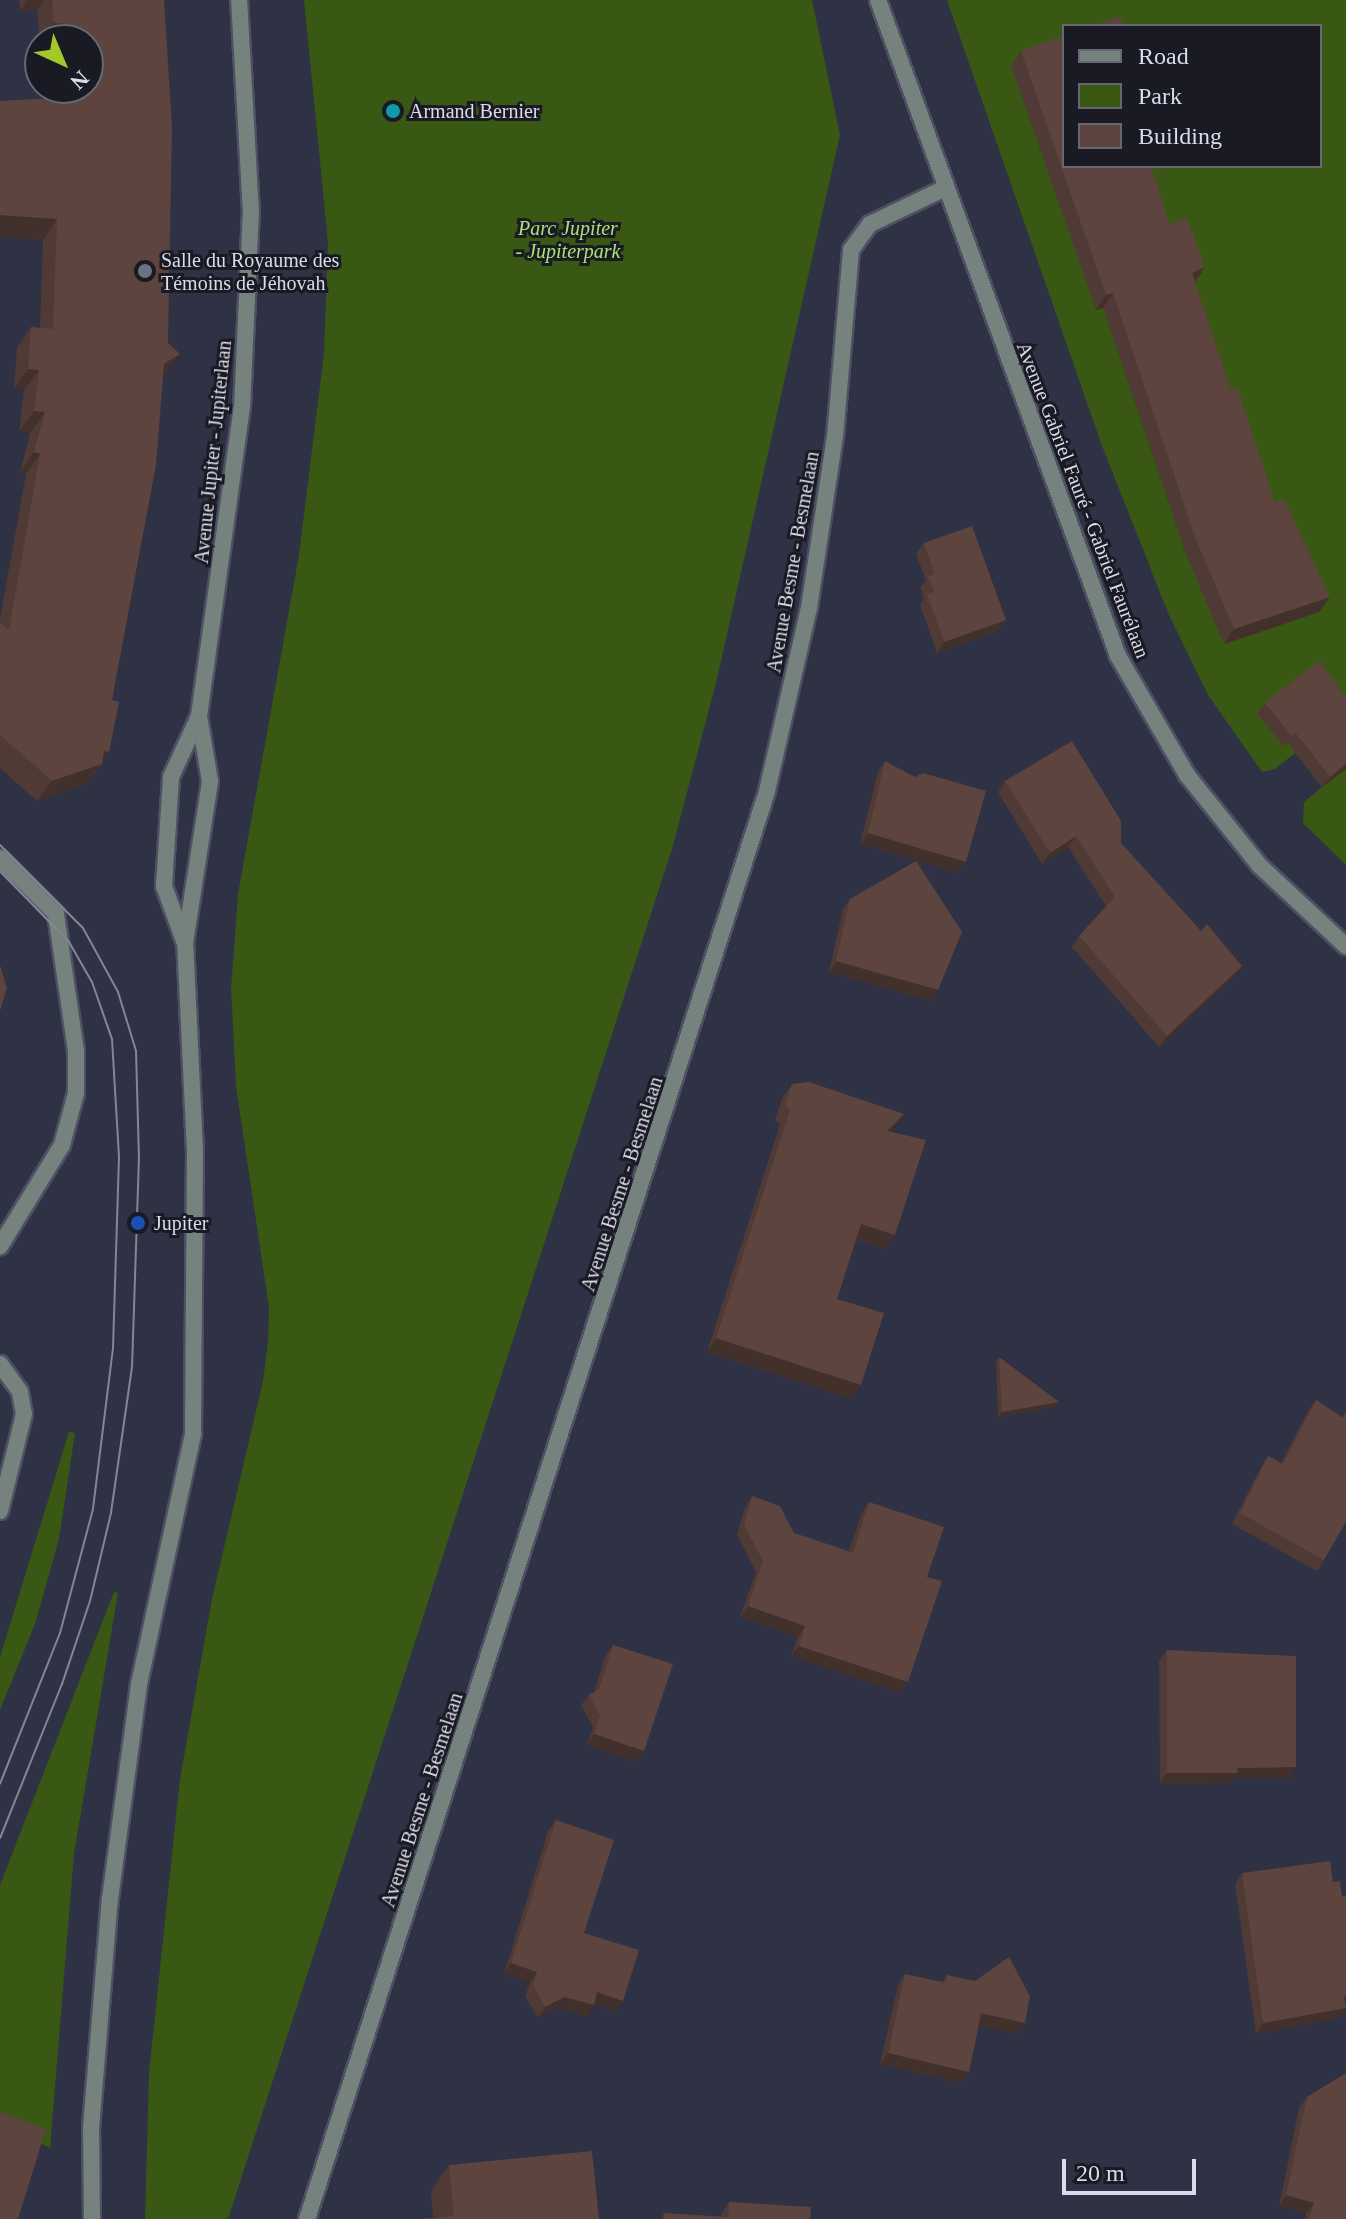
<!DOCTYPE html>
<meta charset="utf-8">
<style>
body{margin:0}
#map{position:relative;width:1346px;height:2219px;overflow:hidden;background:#2f3145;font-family:"Times New Roman",serif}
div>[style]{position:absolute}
.green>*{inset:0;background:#385814}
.roads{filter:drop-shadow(2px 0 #4e5063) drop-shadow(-2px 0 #4e5063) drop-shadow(0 2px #4e5063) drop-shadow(0 -2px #4e5063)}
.minor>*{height:16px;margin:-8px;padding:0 8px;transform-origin:8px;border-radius:8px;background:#75827e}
.tram>*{height:2px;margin:-1px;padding:0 1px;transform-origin:1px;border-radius:1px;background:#848696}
.wall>*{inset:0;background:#503a35}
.shaded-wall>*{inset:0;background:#41302b}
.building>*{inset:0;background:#5d443e}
.dots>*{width:22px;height:22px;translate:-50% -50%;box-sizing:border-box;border:4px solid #191a23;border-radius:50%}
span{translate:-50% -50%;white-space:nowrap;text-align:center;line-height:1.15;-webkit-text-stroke:6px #191a23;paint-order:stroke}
.poi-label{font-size:20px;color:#dadce9}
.left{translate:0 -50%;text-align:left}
.park-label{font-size:20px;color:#a8e375;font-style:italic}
.street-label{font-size:20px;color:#dadce9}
.legend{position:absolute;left:1062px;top:24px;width:260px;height:144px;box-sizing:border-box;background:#191a23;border:2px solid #666872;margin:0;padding:10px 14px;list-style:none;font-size:24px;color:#dadce9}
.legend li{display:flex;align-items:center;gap:16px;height:40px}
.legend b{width:40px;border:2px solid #666872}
.north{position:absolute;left:24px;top:24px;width:80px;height:80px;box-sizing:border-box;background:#191a23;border:2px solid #666872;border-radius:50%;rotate:136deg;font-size:22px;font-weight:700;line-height:32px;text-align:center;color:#dadce9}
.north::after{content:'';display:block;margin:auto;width:28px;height:36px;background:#a1c929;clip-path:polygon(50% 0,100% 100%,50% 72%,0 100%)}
.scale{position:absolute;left:1062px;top:2159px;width:134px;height:36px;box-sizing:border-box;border:4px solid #dadce9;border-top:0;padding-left:10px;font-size:24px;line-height:28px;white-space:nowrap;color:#dadce9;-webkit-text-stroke:6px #191a23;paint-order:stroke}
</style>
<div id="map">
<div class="green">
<i style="clip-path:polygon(304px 0,812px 0,840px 135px,716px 683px,672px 849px,228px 2219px,145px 2219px,149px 2073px,180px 1779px,212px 1599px,263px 1381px,268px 1342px,269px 1308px,236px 1086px,231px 989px,238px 894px,299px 555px,324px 353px,328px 243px)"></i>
<i style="clip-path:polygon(evenodd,947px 0,1346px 0,1346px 865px,1303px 823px,1304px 802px,1322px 787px,1295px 753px,1275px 769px,1262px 772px,1208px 695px,1169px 615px,1102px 446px,947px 0,1064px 26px,1320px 26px,1320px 166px,1064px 166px,1064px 26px)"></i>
<i style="clip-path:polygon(69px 1432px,75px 1433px,59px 1539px,35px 1624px,0 1710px,0 1657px)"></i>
<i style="clip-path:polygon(114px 1592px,118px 1593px,74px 1854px,50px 2148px,0 2124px,0 1885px)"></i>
</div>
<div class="roads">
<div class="minor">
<i style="left:878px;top:0;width:699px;rotate:69.9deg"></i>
<i style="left:1118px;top:656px;width:138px;rotate:59.9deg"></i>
<i style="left:1187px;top:775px;width:115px;rotate:51.3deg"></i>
<i style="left:1259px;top:865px;width:119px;rotate:43deg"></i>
<i style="left:0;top:858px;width:79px;rotate:45deg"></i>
<i style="left:56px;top:914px;width:138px;rotate:81.7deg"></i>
<i style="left:76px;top:1051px;width:42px;rotate:90deg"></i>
<i style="left:76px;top:1093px;width:54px;rotate:105.1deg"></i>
<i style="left:62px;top:1145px;width:119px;rotate:121.5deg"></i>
<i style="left:184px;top:941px;width:59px;rotate:-110deg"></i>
<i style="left:164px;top:886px;width:109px;rotate:-86.3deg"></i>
<i style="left:171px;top:777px;width:67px;rotate:-65.3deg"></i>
<i style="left:199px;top:716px;width:311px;rotate:-82.1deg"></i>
<i style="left:242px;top:408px;width:195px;rotate:-87.4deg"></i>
<i style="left:251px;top:213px;width:213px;rotate:-93.2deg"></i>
<i style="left:0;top:1364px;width:34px;rotate:54deg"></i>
<i style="left:20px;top:1392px;width:22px;rotate:80deg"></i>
<i style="left:24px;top:1414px;width:100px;rotate:103.9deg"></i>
<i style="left:92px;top:2219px;width:91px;rotate:-90.6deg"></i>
<i style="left:91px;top:2128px;width:230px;rotate:-85.3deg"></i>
<i style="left:110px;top:1899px;width:217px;rotate:-82.3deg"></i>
<i style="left:139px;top:1684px;width:256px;rotate:-77.8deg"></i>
<i style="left:193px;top:1434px;width:282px;rotate:-89.6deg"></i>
<i style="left:195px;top:1152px;width:209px;rotate:-92.7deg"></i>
<i style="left:185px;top:943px;width:164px;rotate:-81.2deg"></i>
<i style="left:210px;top:781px;width:66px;rotate:-99.6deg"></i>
<i style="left:307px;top:2219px;width:1500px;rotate:-72.14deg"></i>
<i style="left:767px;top:791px;width:188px;rotate:-77.1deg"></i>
<i style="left:809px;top:608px;width:173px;rotate:-81.4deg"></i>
<i style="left:835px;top:437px;width:188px;rotate:-85.1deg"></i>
<i style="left:851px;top:250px;width:32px;rotate:-54deg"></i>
<i style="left:870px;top:224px;width:83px;rotate:-25.6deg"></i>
</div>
</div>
<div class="tram">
<i style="left:0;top:845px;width:117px;rotate:45deg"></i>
<i style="left:83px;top:928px;width:73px;rotate:61.3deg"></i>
<i style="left:118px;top:992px;width:62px;rotate:73deg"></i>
<i style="left:136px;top:1051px;width:106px;rotate:88.4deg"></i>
<i style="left:139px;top:1157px;width:210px;rotate:91.9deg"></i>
<i style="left:132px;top:1367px;width:148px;rotate:98.2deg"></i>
<i style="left:111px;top:1513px;width:90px;rotate:103.4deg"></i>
<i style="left:90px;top:1601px;width:88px;rotate:108.6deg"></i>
<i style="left:62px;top:1684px;width:166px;rotate:111.9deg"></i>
<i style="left:0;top:871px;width:99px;rotate:45.8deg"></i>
<i style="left:69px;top:942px;width:46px;rotate:60.1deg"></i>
<i style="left:92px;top:982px;width:60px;rotate:70.7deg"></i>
<i style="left:112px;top:1039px;width:118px;rotate:86.6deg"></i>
<i style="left:119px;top:1157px;width:191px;rotate:91.8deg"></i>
<i style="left:113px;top:1348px;width:162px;rotate:97.1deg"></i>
<i style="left:93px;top:1509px;width:128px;rotate:104.9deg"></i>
<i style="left:60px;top:1633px;width:162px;rotate:111.7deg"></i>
</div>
<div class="wall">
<i style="clip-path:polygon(19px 0,164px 0,166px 374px,163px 376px,102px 764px,87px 784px,37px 801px,0 768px,0 619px,26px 474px,20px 473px,30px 433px,19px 431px,24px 390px,14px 389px,17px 348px,31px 327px,40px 328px,43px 240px,0 237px,0 101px,57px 98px,57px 88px,88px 88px,88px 40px,40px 40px,40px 43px,37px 10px,20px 11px)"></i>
<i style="clip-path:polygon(1021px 51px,1170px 224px,1195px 282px,1231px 390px,1275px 503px,1319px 612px,1224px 644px,1185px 552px,1103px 308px,1096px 310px,1011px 66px)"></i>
<i style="clip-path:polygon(924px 543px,1006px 620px,998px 631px,937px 653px,920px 605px,924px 598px,920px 588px,926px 580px,916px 554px)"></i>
<i style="clip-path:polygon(1346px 697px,1346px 769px,1322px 787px,1288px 743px,1284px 746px,1257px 714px,1265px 703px)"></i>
<i style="clip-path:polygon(885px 761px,958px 873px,860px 844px,878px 772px)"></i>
<i style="clip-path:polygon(1005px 781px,1121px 843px,1201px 931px,1242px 966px,1234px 977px,1159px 1047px,1072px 947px,1079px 936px,1106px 906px,1068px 847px,1042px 864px,998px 792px)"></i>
<i style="clip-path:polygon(850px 899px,931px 1001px,829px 972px,843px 909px)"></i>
<i style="clip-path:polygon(792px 1084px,904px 1114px,891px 1132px,895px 1235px,885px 1249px,856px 1240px,837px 1299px,861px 1385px,851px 1399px,707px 1352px,780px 1124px,775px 1120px,782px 1098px)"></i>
<i style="clip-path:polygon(999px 1357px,1059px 1402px,1055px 1407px,998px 1417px,996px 1362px)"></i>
<i style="clip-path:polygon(1316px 1400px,1342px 1417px,1346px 1411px,1324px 1560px,1317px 1571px,1232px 1524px,1261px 1467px,1268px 1456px,1281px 1463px,1308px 1411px)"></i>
<i style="clip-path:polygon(752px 1496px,794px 1533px,849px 1551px,862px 1513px,869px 1502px,927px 1577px,901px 1693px,791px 1656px,798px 1637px,740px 1617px,756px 1572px,737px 1535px,745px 1507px)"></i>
<i style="clip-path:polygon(613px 1645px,636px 1762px,587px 1745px,593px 1727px,581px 1705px,589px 1695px,594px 1692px,605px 1656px)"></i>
<i style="clip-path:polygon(1167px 1650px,1296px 1767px,1289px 1778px,1233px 1778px,1230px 1783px,1160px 1784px,1159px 1661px)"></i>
<i style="clip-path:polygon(556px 1820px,584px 1933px,623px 2001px,615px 2011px,594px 2004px,586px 2016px,556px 2007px,538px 2018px,525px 1996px,530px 1983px,504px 1974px,548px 1831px)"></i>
<i style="clip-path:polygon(1242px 1873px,1345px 2002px,1338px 2018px,1256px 2034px,1235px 1884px)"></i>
<i style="clip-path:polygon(905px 1974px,942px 1982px,947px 1975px,1025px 2023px,1017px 2034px,979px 2025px,969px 2072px,961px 2083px,880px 2064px,898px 1985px)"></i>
<i style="clip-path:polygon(1307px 2097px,1346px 2219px,1305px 2219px,1306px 2213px,1279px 2206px,1299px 2108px)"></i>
<i style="clip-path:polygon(449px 2165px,599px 2219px,433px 2217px,431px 2191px)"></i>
<i style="clip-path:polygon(729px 2202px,810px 2219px,660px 2219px,664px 2213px,721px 2217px,722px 2213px)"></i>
</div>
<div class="shaded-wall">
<i style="clip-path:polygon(28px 0,44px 0,37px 10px,20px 11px)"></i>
<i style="clip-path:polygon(54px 23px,68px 24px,57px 40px,43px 40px)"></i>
<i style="clip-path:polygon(0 215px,57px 219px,43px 240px,0 237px)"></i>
<i style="clip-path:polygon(1205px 267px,1195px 282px,1192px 273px)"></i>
<i style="clip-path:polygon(1113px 293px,1103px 308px,1096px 310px,1106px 295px)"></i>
<i style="clip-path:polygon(180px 354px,166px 374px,150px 385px,164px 364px)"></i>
<i style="clip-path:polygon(28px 369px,39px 370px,24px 390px,14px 389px)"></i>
<i style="clip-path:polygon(34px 411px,45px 412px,30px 433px,19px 431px)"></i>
<i style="clip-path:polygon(34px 452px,40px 454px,26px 474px,20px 473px)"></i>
<i style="clip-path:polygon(1330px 597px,1319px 612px,1224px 644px,1234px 629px)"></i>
<i style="clip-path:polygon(1006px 620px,998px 631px,937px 653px,944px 642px)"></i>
<i style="clip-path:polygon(104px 751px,109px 752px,87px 784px,37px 801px,52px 781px)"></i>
<i style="clip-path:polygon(1346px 764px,1346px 769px,1322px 787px,1330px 777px)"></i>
<i style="clip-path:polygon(868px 833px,966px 862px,958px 873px,860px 844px)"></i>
<i style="clip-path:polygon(1076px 836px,1068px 847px,1042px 864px,1050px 853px)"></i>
<i style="clip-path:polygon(836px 961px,938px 990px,931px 1001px,829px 972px)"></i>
<i style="clip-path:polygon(1242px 966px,1234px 977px,1159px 1047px,1167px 1036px)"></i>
<i style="clip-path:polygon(904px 1114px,894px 1128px,877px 1145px,887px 1131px)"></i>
<i style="clip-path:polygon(861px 1224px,895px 1235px,885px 1249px,851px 1238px)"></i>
<i style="clip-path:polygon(716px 1338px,861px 1385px,851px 1399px,707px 1352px)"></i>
<i style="clip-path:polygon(1059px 1402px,1055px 1407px,998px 1417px,1002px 1412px)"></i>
<i style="clip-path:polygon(748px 1606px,805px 1626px,798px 1637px,740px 1617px)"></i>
<i style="clip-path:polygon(799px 1646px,908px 1682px,901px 1693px,791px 1656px)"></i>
<i style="clip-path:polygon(594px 1734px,644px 1751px,636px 1762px,587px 1745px)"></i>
<i style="clip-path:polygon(1296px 1767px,1289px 1778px,1233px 1778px,1230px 1783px,1160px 1784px,1167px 1773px,1237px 1768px)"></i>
<i style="clip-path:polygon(511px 1963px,537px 1972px,530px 1983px,504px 1974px)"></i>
<i style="clip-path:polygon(597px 1992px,623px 2001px,615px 2011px,590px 2003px)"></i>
<i style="clip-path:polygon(564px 1997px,594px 2005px,586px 2016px,556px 2007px,538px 2018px,545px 2007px)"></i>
<i style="clip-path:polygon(1346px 2008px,1338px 2018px,1256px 2034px,1263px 2023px)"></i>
<i style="clip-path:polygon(981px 2013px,1025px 2023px,1017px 2034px,973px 2024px)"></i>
<i style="clip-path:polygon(888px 2053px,969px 2072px,961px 2083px,880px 2064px)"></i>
<i style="clip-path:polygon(1286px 2195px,1314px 2203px,1306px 2213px,1279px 2206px)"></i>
</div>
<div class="building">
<i style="clip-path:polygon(52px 0,164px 0,172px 126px,168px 343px,180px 354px,164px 364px,156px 465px,112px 700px,119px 702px,109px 752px,104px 751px,102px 764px,52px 781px,0 735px,0 623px,9px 630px,40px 454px,34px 452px,45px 412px,34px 411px,39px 370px,28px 369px,31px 327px,53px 329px,57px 219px,0 215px,0 101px,73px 97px,72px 88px,88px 88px,88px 40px,69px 40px,68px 24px,54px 23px)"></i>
<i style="clip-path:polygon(1120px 16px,1124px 26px,1093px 26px)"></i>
<i style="clip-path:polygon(1064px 36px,1064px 166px,1151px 166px,1170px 224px,1187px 217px,1205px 267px,1192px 273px,1231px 390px,1237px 388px,1275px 503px,1284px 499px,1330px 597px,1234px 629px,1195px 537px,1113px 293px,1106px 295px,1021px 51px)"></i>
<i style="clip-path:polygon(972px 526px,1006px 620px,944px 642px,927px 594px,934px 592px,928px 577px,935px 574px,924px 543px)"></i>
<i style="clip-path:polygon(1319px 661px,1346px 697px,1346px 764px,1330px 777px,1295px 732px,1292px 736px,1265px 703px)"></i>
<i style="clip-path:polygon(1072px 741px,1121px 821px,1121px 843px,1201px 931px,1207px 924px,1242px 966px,1167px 1036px,1079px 936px,1115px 897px,1076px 836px,1050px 853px,1005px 781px)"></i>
<i style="clip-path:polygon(885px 761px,915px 777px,923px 773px,986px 791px,966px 862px,868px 833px)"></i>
<i style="clip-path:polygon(916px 861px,962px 932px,938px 990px,836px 961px,850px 899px)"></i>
<i style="clip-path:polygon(0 965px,7px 988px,0 1011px)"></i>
<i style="clip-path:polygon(809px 1082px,904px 1114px,887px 1131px,926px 1140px,895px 1235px,861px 1224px,837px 1299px,884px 1313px,861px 1385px,716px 1338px,790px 1110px,785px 1105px,792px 1084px)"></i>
<i style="clip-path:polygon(999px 1357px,1059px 1402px,1002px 1412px)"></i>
<i style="clip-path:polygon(1316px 1400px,1343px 1418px,1346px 1412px,1346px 1522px,1324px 1560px,1240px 1513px,1268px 1456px,1283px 1464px)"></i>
<i style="clip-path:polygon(752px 1496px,780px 1506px,794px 1533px,853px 1553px,869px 1502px,944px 1527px,927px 1577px,942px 1581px,908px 1682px,799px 1646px,805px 1626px,748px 1606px,763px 1561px,744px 1525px)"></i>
<i style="clip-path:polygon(613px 1645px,673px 1664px,644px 1751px,594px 1734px,600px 1716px,589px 1695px,599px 1689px)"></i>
<i style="clip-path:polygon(1167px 1650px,1296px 1656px,1296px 1767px,1237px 1768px,1238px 1773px,1167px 1773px)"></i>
<i style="clip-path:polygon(556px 1820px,614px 1840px,584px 1933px,639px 1950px,623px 2001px,597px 1992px,594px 2005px,564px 1997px,545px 2007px,533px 1985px,537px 1972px,511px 1963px)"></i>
<i style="clip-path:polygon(1330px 1861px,1333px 1882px,1340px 1881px,1342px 1896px,1346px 1896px,1346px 1995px,1344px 1997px,1346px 2008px,1263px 2023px,1242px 1873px)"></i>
<i style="clip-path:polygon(1009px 1957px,1030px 1996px,1025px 2023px,981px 2013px,969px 2072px,888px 2053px,905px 1974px,946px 1983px,947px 1975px,975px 1981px)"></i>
<i style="clip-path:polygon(1346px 2073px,1346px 2219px,1309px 2219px,1314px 2203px,1286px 2195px,1307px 2097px)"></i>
<i style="clip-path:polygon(0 2112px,46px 2129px,18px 2219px,0 2219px)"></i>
<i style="clip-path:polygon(592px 2151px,599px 2219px,418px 2219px,454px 2216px,449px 2165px)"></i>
<i style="clip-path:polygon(729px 2202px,811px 2207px,810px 2219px,664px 2219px,664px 2213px,728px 2217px)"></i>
</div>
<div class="dots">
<i style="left:393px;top:111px;background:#0f9aa8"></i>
<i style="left:145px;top:271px;background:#6b7280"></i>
<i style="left:138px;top:1223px;background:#1a4fb4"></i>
</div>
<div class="poi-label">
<span class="left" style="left:409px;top:111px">Armand Bernier</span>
<span class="left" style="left:161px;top:272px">Salle du Royaume des<br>Témoins de Jéhovah</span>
<span class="left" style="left:154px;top:1223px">Jupiter</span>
</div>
<div class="park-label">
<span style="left:568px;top:240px">Parc Jupiter<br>- Jupiterpark</span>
</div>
<div class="street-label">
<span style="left:213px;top:452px;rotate:-84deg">Avenue Jupiter - Jupiterlaan</span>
<span style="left:1083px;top:500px;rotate:69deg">Avenue Gabriel Fauré - Gabriel Faurélaan</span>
<span style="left:793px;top:562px;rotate:-80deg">Avenue Besme - Besmelaan</span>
<span style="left:622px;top:1184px;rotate:-72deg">Avenue Besme - Besmelaan</span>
<span style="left:422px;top:1800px;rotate:-72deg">Avenue Besme - Besmelaan</span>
</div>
<ul class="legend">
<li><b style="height:10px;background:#75827e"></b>Road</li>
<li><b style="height:22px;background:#385814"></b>Park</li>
<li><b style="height:22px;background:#5d443e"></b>Building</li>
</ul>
<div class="north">N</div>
<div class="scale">20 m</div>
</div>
